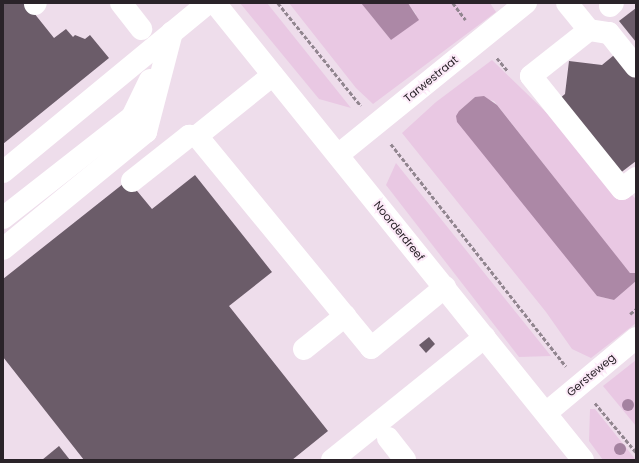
<!DOCTYPE html>
<style>
body{margin:0}
#map{position:relative;width:639px;height:463px;overflow:hidden;background:#eeddeb;font-family:Poppins,sans-serif}
div>[style]{position:absolute}
.green>*{inset:0;background:#e9c8e3}
.water>*{inset:0;background:#ac88a6}
.building>*{inset:0;background:#6b5c69}
.path>*{height:2.5px;margin-top:-1.25px;transform-origin:0;background:repeating-linear-gradient(90deg,#91858f 0 4px,transparent 0 6px)}
.minor>*{height:22px;margin:-11px;padding:0 11px;transform-origin:11px;border-radius:11px;background:#fff}
.trees>*{width:12px;height:12px;margin:-6px;border-radius:50%;background:#a482a0}
span{translate:-50% -50%;white-space:nowrap;text-align:center;line-height:1.15;-webkit-text-stroke:4px #fceaf8;paint-order:stroke}
.street-label{font-size:11px;color:#2a2329}
.frame{position:absolute;inset:0;border:4px solid #2a2329;pointer-events:none}
</style>
<div id="map">
<div class="green">
<i style="clip-path:polygon(240px 3px,267px 3px,351px 108px,319px 99px)"></i>
<i style="clip-path:polygon(289px 3px,361px 3px,391px 40px,416px 14px,408px 3px,490px 3px,496px 12px,373px 104px,356px 88px)"></i>
<i style="clip-path:polygon(492px 60px,636px 199px,636px 273px,633px 274px,630px 273px,616px 256px,494px 101px,475px 97px,459px 111px,597px 296px,614px 300px,636px 281px,636px 323px,591px 358px,572px 349px,546px 312px,402px 133px,436px 102px)"></i>
<i style="clip-path:polygon(396px 163px,551px 356px,519px 357px,386px 185px)"></i>
<i style="clip-path:polygon(636px 360px,636px 426px,603px 386px)"></i>
<i style="clip-path:polygon(590px 409px,595px 409px,636px 460px,603px 460px,589px 441px)"></i>
</div>
<div class="water">
<i style="clip-path:polygon(361px 3px,408px 3px,419px 20px,391px 40px)"></i>
<i style="clip-path:polygon(484px 96px,497px 105px,630px 273px,636px 273px,636px 281px,614px 300px,597px 296px,457px 122px,456px 116px,459px 111px,475px 97px)"></i>
</div>
<div class="building">
<i style="clip-path:polygon(3px 3px,26px 3px,54px 38px,66px 29px,73px 37px,75px 35px,85px 39px,90px 35px,109px 58px,3px 144px)"></i>
<i style="clip-path:polygon(636px 8px,636px 42px,619px 21px)"></i>
<i style="clip-path:polygon(619px 51px,636px 73px,636px 161px,619px 174px,559px 99px,565px 94px,569px 61px,602px 65px)"></i>
<i style="clip-path:polygon(195px 175px,272px 272px,229px 306px,328px 431px,292px 460px,84px 460px,3px 357px,3px 279px,128px 180px,152px 209px)"></i>
<i style="clip-path:polygon(429px 337px,435px 344px,426px 353px,419px 345px)"></i>
<i style="clip-path:polygon(59px 446px,70px 460px,42px 460px)"></i>
</div>
<div class="path">
<i style="left:278px;top:3px;width:132px;rotate:51.1deg"></i>
<i style="left:453px;top:3px;width:21px;rotate:53deg"></i>
<i style="left:497px;top:58px;width:17px;rotate:50deg"></i>
<i style="left:391px;top:144px;width:283px;rotate:51.8deg"></i>
<i style="left:630px;top:314px;width:8px;rotate:-40deg"></i>
<i style="left:595px;top:403px;width:64px;rotate:50.1deg"></i>
</div>
<div class="minor">
<i style="left:121px;top:3px;width:33px;rotate:52deg"></i>
<i style="left:215px;top:3px;width:587px;rotate:51.16deg"></i>
<i style="left:567px;top:3px;width:35px;rotate:51deg"></i>
<i style="left:589px;top:30px;width:20px;rotate:9deg"></i>
<i style="left:609px;top:33px;width:43px;rotate:51.5deg"></i>
<i style="left:35px;top:4px;width:1px;rotate:-45deg"></i>
<i style="left:610px;top:6px;width:4px;rotate:-45deg"></i>
<i style="left:589px;top:30px;width:74px;rotate:141.6deg"></i>
<i style="left:531px;top:76px;width:145px;rotate:51.2deg"></i>
<i style="left:622px;top:189px;width:18px;rotate:-38deg"></i>
<i style="left:197px;top:136px;width:274px;rotate:50.6deg"></i>
<i style="left:371px;top:348px;width:96px;rotate:-39.5deg"></i>
<i style="left:338px;top:155px;width:242px;rotate:-39deg"></i>
<i style="left:3px;top:172px;width:266px;rotate:-39.5deg"></i>
<i style="left:132px;top:181px;width:73px;rotate:-38.3deg"></i>
<i style="left:189px;top:136px;width:8px"></i>
<i style="left:197px;top:136px;width:97px;rotate:-38.8deg"></i>
<i style="left:3px;top:218px;width:164px;rotate:-38.1deg"></i>
<i style="left:132px;top:117px;width:41px;rotate:-64.1deg"></i>
<i style="left:3px;top:249px;width:185px;rotate:-39.3deg"></i>
<i style="left:146px;top:132px;width:103px;rotate:-75.4deg"></i>
<i style="left:304px;top:349px;width:53px;rotate:-38.8deg"></i>
<i style="left:546px;top:413px;width:117px;rotate:-39.8deg"></i>
<i style="left:388px;top:438px;width:28px;rotate:52deg"></i>
<i style="left:332px;top:460px;width:196px;rotate:-38.8deg"></i>
</div>
<div class="trees">
<i style="left:628px;top:405px"></i>
<i style="left:620px;top:449px"></i>
</div>
<div class="street-label">
<span style="left:431px;top:79px;rotate:-39deg">Tarwestraat</span>
<span style="left:399px;top:231px;rotate:51deg">Noorderdreef</span>
<span style="left:591px;top:375px;rotate:-40deg">Gersteweg</span>
</div>
<div class="frame"></div>
</div>
